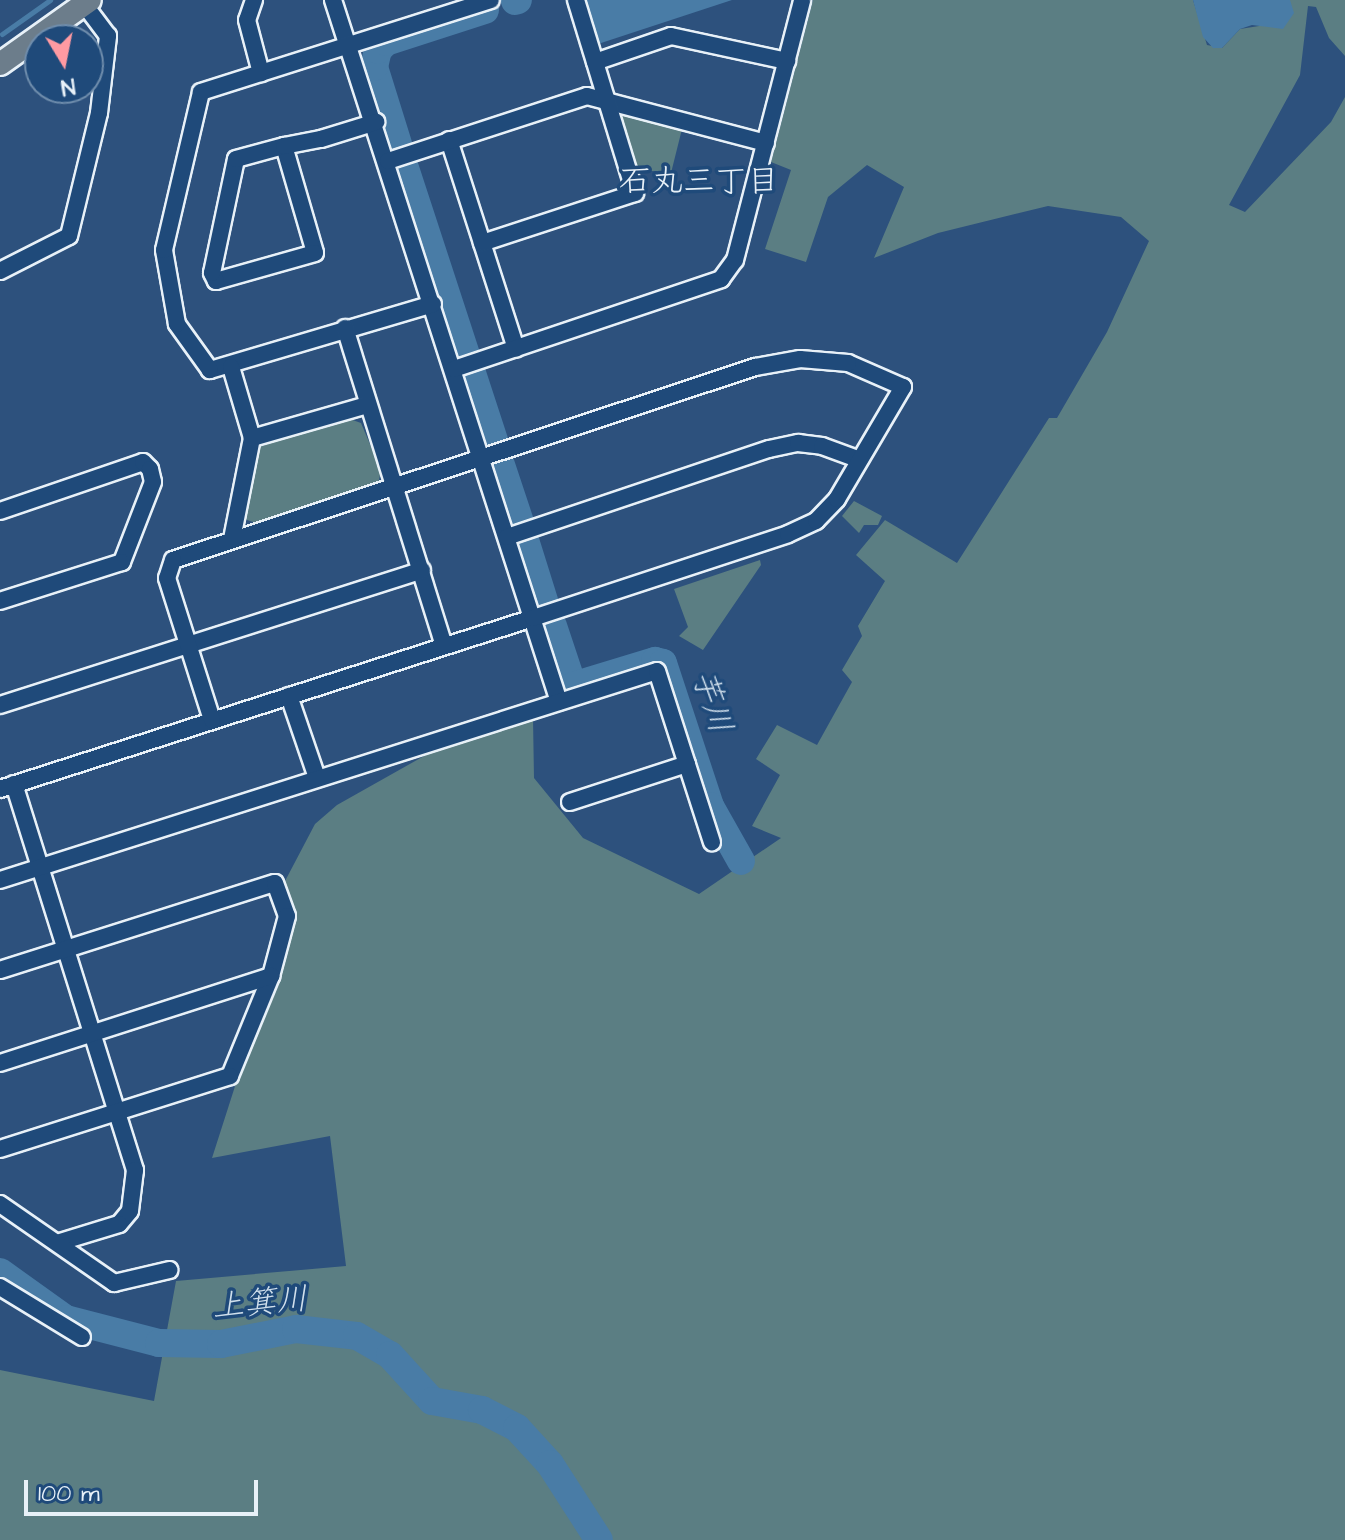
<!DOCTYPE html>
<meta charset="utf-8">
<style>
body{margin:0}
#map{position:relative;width:1345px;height:1540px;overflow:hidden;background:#2d517d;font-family:"Architects Daughter","Klee One",sans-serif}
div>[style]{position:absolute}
.green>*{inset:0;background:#5b7e83}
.water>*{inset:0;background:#497ca6}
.stream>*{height:5px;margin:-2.5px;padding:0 2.5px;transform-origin:2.5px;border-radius:2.5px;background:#497ca6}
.river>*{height:28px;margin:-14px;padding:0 14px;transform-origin:14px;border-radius:14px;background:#497ca6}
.roads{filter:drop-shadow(2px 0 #e8f1f8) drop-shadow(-2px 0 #e8f1f8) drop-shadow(0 2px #e8f1f8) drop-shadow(0 -2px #e8f1f8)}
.minor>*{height:16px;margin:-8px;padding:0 8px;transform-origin:8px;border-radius:8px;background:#1f4a7a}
.major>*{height:22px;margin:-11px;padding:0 11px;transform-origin:11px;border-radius:11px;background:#6c7d8b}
span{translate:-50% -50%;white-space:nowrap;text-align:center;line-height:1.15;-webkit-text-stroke:7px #1f4a7a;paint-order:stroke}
.neighbourhood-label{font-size:32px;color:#e8f1f8}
.water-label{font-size:32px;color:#d0dfec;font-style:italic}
.north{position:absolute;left:24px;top:24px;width:80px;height:80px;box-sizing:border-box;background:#1f4a7a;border:2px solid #6f8dac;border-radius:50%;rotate:170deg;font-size:22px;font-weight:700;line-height:32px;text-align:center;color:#e8f1f8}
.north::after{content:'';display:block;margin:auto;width:28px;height:36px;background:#ff9aa2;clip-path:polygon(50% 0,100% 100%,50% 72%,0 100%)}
.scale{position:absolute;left:24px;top:1480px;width:234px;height:36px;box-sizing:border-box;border:4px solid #e8f1f8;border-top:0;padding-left:10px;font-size:24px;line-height:28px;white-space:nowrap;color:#e8f1f8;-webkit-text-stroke:6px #1f4a7a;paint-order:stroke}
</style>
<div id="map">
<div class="green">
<i style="clip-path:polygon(813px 0,1193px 0,1207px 45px,1222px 48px,1240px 29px,1259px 26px,1290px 0,1345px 0,1345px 56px,1329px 38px,1316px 7px,1308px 6px,1300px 75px,1229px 205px,1245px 212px,1331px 122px,1345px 97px,1345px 1540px,0 1540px,0 1370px,154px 1401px,176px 1281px,346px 1266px,330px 1136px,212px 1158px,278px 952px,284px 883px,315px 824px,337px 805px,440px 747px,533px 718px,534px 778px,583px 838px,699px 894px,781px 838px,752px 826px,780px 775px,756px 759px,777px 725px,817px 745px,852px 682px,842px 670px,862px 636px,858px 626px,885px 581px,856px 555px,885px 520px,957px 563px,1049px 418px,1057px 418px,1107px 332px,1149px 241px,1121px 217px,1048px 206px,938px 233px,874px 258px,904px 187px,867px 165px,828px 197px,806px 262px,765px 249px,791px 170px,771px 162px)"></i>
<i style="clip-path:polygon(623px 114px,682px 129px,671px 173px,633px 169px,619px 122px)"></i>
<i style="clip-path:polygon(347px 418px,361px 423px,381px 470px,378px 485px,256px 523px,241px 518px,256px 448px)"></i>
<i style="clip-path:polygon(854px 501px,882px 516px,878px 525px,864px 525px,859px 533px,842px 516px)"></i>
<i style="clip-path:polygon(760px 560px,761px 565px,703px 650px,679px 636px,688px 627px,674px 589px)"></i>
</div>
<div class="water">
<i style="clip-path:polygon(584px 0,732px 0,598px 44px)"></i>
<i style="clip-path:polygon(1193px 0,1290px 0,1294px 13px,1283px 29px,1252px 25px,1240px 29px,1222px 48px,1213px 48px,1203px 37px)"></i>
</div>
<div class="stream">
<i style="left:2px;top:34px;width:59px;rotate:-35.3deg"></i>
</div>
<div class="river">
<i style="left:515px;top:1px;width:3px;rotate:-18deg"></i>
<i style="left:398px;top:144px;width:81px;rotate:-107.3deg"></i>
<i style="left:374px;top:67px;width:17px;rotate:-77deg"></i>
<i style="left:378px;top:50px;width:11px;rotate:-45deg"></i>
<i style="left:386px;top:42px;width:104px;rotate:-17.9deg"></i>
<i style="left:405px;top:168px;width:287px;rotate:71.9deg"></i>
<i style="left:499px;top:459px;width:66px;rotate:71.6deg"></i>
<i style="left:525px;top:540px;width:67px;rotate:72.6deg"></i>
<i style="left:553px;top:626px;width:63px;rotate:71.6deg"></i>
<i style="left:573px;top:686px;width:86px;rotate:-17deg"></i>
<i style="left:655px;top:661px;width:8px;rotate:14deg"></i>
<i style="left:663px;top:663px;width:151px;rotate:71.8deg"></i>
<i style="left:710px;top:806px;width:63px;rotate:60.6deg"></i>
<i style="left:0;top:1272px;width:81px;rotate:35.5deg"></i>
<i style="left:66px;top:1319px;width:96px;rotate:14.5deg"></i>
<i style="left:159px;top:1343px;width:62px;rotate:0.9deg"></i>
<i style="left:221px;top:1344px;width:76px;rotate:-11.3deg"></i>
<i style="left:296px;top:1329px;width:61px;rotate:6.5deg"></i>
<i style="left:357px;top:1336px;width:38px;rotate:30deg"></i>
<i style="left:390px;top:1355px;width:62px;rotate:47.6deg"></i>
<i style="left:432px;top:1401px;width:51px;rotate:10.2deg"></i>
<i style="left:482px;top:1410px;width:39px;rotate:27deg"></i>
<i style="left:517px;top:1428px;width:49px;rotate:47.5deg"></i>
<i style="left:550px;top:1464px;width:90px;rotate:57.2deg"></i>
</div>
<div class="roads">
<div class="minor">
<i style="left:254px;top:0;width:21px;rotate:109deg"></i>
<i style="left:247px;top:20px;width:55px;rotate:75.2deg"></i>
<i style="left:333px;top:0;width:737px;rotate:72.15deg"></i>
<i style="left:595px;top:62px;width:80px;rotate:-18.9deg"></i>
<i style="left:671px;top:36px;width:119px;rotate:12.2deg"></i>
<i style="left:449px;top:140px;width:219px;rotate:72.2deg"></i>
<i style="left:284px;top:146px;width:111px;rotate:73.8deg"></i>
<i style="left:315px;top:253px;width:103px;rotate:164.2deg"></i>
<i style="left:216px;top:281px;width:9px;rotate:-117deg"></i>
<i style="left:212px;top:273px;width:116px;rotate:-78.1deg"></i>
<i style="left:236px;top:159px;width:50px;rotate:-15.2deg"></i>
<i style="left:284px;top:146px;width:38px;rotate:-11deg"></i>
<i style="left:321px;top:139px;width:58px;rotate:-17.2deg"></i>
<i style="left:388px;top:161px;width:209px;rotate:-18.1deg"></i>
<i style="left:587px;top:96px;width:185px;rotate:14.7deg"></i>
<i style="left:482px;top:243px;width:161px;rotate:-18.1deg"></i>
<i style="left:635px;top:193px;width:202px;rotate:-107deg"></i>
<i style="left:0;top:271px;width:77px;rotate:-26.9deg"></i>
<i style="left:69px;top:236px;width:127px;rotate:-76.3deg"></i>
<i style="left:99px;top:113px;width:78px;rotate:-83.3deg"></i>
<i style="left:108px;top:36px;width:40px;rotate:-127deg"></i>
<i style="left:433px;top:304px;width:233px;rotate:163.5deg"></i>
<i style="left:210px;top:370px;width:57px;rotate:-125.7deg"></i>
<i style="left:177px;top:324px;width:75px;rotate:-100deg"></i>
<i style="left:164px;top:250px;width:162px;rotate:-76.8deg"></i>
<i style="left:201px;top:92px;width:304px;rotate:-17.6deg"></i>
<i style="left:345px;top:328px;width:333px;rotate:72.7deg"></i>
<i style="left:231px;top:367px;width:74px;rotate:73.5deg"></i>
<i style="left:252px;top:438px;width:103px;rotate:101.2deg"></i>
<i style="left:454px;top:369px;width:282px;rotate:-18.6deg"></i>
<i style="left:721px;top:279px;width:24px;rotate:-54deg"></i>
<i style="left:735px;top:260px;width:268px;rotate:-75.5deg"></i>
<i style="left:252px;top:438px;width:120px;rotate:-16deg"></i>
<i style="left:0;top:511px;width:151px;rotate:-18.9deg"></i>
<i style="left:143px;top:462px;width:10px;rotate:45deg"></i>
<i style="left:150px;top:469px;width:13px;rotate:77deg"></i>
<i style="left:153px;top:482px;width:86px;rotate:111.2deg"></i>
<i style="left:122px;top:562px;width:128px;rotate:162.3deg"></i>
<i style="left:507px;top:537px;width:276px;rotate:-18.6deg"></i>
<i style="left:769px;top:449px;width:30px;rotate:-12deg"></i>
<i style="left:798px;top:443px;width:24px;rotate:7deg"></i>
<i style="left:822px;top:446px;width:40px;rotate:20.2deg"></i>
<i style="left:289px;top:696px;width:87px;rotate:71.1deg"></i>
<i style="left:0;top:705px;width:443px;rotate:-17.7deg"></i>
<i style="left:14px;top:784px;width:405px;rotate:72.6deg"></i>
<i style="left:135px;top:1170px;width:41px;rotate:97deg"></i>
<i style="left:130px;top:1211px;width:17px;rotate:130deg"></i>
<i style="left:119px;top:1224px;width:62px;rotate:163deg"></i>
<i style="left:0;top:789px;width:560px;rotate:-17.79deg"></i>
<i style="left:533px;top:618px;width:268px;rotate:-18.2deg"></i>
<i style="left:788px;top:534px;width:31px;rotate:-25deg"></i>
<i style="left:816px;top:521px;width:30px;rotate:-46deg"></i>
<i style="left:837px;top:499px;width:130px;rotate:-59.5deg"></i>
<i style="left:903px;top:387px;width:60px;rotate:-156.4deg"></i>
<i style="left:848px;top:363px;width:48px;rotate:-175.2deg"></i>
<i style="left:800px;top:359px;width:46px;rotate:169.9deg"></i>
<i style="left:755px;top:367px;width:613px;rotate:161.65deg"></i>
<i style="left:173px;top:560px;width:19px;rotate:108deg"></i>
<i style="left:167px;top:578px;width:149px;rotate:72.4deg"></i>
<i style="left:570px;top:802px;width:123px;rotate:-18deg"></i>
<i style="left:0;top:880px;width:689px;rotate:-17.65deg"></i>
<i style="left:657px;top:671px;width:180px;rotate:72.2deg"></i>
<i style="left:0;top:970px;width:288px;rotate:-17.6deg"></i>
<i style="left:275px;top:883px;width:35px;rotate:70deg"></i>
<i style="left:287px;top:916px;width:62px;rotate:104.9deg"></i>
<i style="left:271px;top:976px;width:108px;rotate:112.3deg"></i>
<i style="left:230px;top:1076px;width:241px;rotate:162.4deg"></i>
<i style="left:0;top:1063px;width:285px;rotate:-17.8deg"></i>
<i style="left:0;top:1204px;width:139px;rotate:34.7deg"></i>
<i style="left:114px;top:1283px;width:57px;rotate:-13.1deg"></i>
<i style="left:0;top:1287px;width:96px;rotate:31.4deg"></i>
</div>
<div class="major">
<i style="left:0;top:64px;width:110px;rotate:-35.4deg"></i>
</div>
</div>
<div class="neighbourhood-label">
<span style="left:699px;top:182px">石丸三丁目</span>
</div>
<div class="water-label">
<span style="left:711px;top:702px;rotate:72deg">芋川</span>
<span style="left:260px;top:1304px;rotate:-5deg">上箕川</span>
</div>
<div class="north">N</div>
<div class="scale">100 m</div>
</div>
